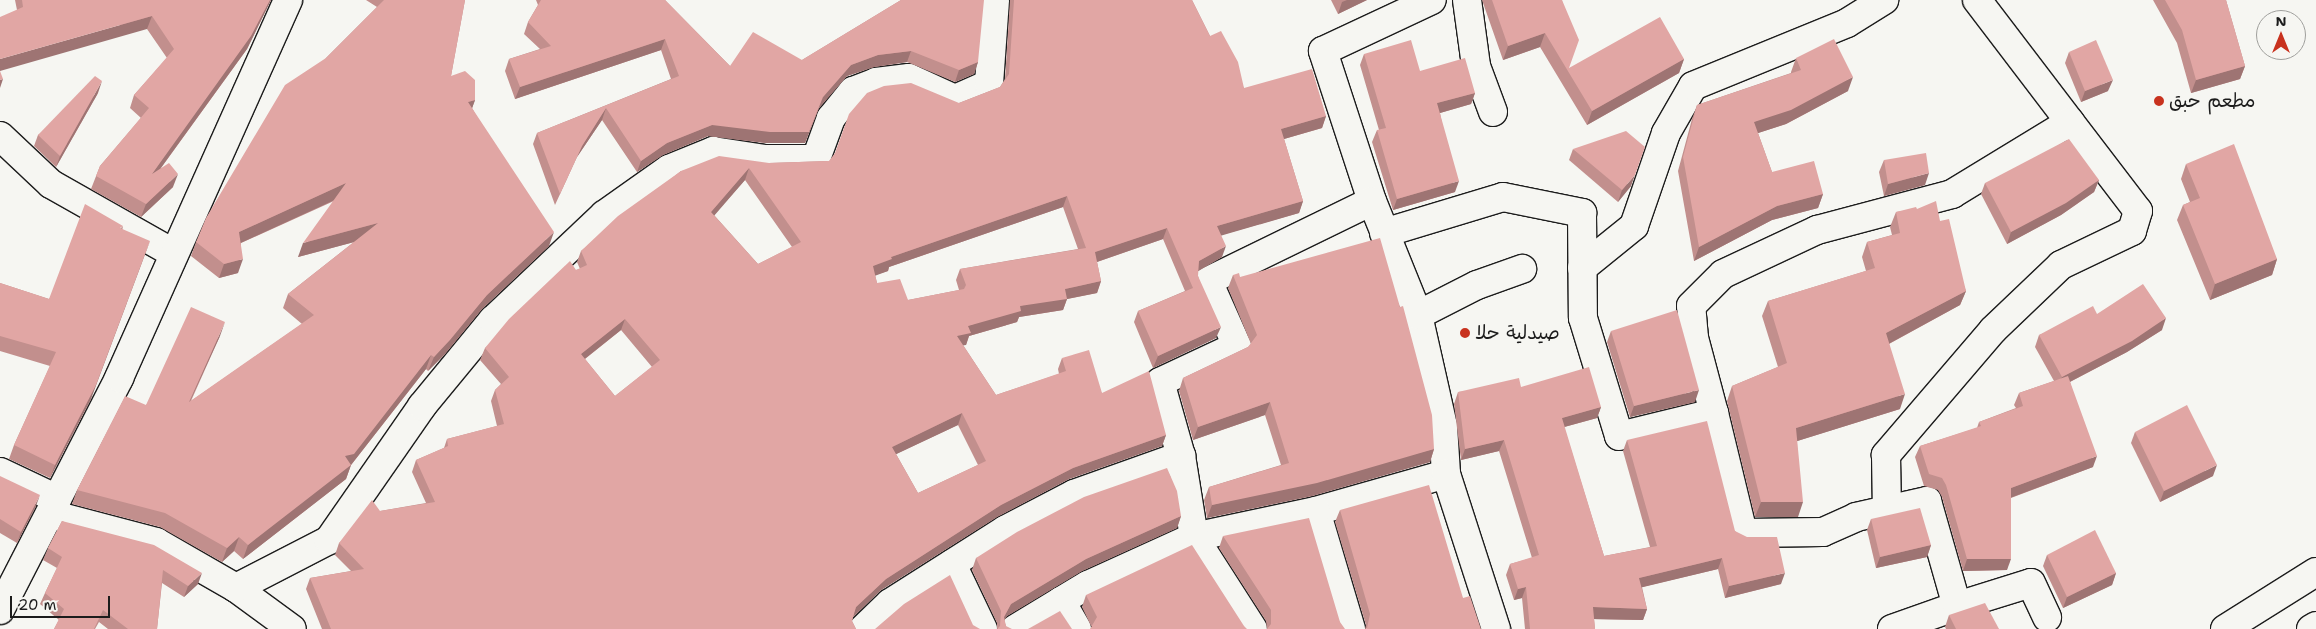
<!DOCTYPE html>
<meta charset="utf-8">
<style>
body{margin:0}
#map{position:relative;width:2316px;height:629px;overflow:hidden;background:#f6f6f2;font-family:"Shantell Sans","Playpen Sans Arabic",sans-serif}
div>[style]{position:absolute}
.roads{filter:drop-shadow(1px 0 #1c1c1c) drop-shadow(-1px 0 #1c1c1c) drop-shadow(0 1px #1c1c1c) drop-shadow(0 -1px #1c1c1c)}
.minor>*{height:28px;margin:-14px;padding:0 14px;transform-origin:14px;border-radius:14px;background:#f6f6f2}
.tertiary>*{height:28px;margin:-14px;padding:0 14px;transform-origin:14px;border-radius:14px;background:#f6f6f2}
.wall>*{inset:0;background:#c28f8d}
.shaded-wall>*{inset:0;background:#9e7473}
.building>*{inset:0;background:#e1a6a4}
.dots>*{width:14px;height:14px;translate:-50% -50%;box-sizing:border-box;border:2px solid #f6f6f2;border-radius:50%}
span{translate:-50% -50%;white-space:nowrap;text-align:center;line-height:1.15;-webkit-text-stroke:4px #f6f6f2;paint-order:stroke}
.poi-label{font-size:19px;color:#1c1c1c}
.left{translate:0 -50%;text-align:left}
.north{position:absolute;left:2256px;top:10px;width:50px;height:50px;box-sizing:border-box;background:#f6f6f2;border:1px solid #9f9f9c;border-radius:50%;rotate:0deg;font-size:14px;font-weight:700;line-height:20px;text-align:center;color:#1c1c1c}
.north::after{content:'';display:block;margin:auto;width:18px;height:22px;background:#c8321e;clip-path:polygon(50% 0,100% 100%,50% 72%,0 100%)}
.scale{position:absolute;left:10px;top:596px;width:100px;height:22px;box-sizing:border-box;border:2px solid #1c1c1c;border-top:0;padding-left:6px;font-size:15px;line-height:18px;white-space:nowrap;color:#1c1c1c;-webkit-text-stroke:4px #f6f6f2;paint-order:stroke}
</style>
<div id="map">
<div class="roads">
<div class="minor">
<i style="left:1467px;top:0;width:67px;rotate:82.2deg"></i>
<i style="left:1476px;top:66px;width:49px;rotate:69.7deg"></i>
<i style="left:1977px;top:0;width:153px;rotate:52.7deg"></i>
<i style="left:0;top:136px;width:70px;rotate:43.3deg"></i>
<i style="left:51px;top:184px;width:140px;rotate:29.5deg"></i>
<i style="left:1372px;top:201px;width:158px;rotate:-108.1deg"></i>
<i style="left:1323px;top:51px;width:120px;rotate:-25.1deg"></i>
<i style="left:1384px;top:233px;width:124px;rotate:-16.8deg"></i>
<i style="left:1503px;top:197px;width:81px;rotate:11.4deg"></i>
<i style="left:1582px;top:213px;width:105px;rotate:89.5deg"></i>
<i style="left:1583px;top:318px;width:123px;rotate:73deg"></i>
<i style="left:1619px;top:436px;width:98px;rotate:-13.6deg"></i>
<i style="left:1714px;top:413px;width:123px;rotate:76.4deg"></i>
<i style="left:1743px;top:533px;width:80px;rotate:-0.7deg"></i>
<i style="left:1823px;top:532px;width:36px;rotate:-24deg"></i>
<i style="left:1856px;top:517px;width:73px;rotate:-12.7deg"></i>
<i style="left:1927px;top:501px;width:109px;rotate:74.1deg"></i>
<i style="left:1957px;top:606px;width:69px;rotate:160.5deg"></i>
<i style="left:1582px;top:268px;width:67px;rotate:-38.9deg"></i>
<i style="left:1634px;top:226px;width:98px;rotate:-71deg"></i>
<i style="left:1666px;top:133px;width:54px;rotate:-60.1deg"></i>
<i style="left:1693px;top:86px;width:166px;rotate:-22.2deg"></i>
<i style="left:1847px;top:23px;width:44px;rotate:-31.9deg"></i>
<i style="left:1418px;top:315px;width:114px;rotate:77.3deg"></i>
<i style="left:1443px;top:426px;width:48px;rotate:86.4deg"></i>
<i style="left:1714px;top:413px;width:78px;rotate:-104.9deg"></i>
<i style="left:1694px;top:338px;width:32px;rotate:-95deg"></i>
<i style="left:1691px;top:306px;width:45px;rotate:-45deg"></i>
<i style="left:1723px;top:274px;width:104px;rotate:-25.1deg"></i>
<i style="left:1817px;top:230px;width:140px;rotate:-14.9deg"></i>
<i style="left:1952px;top:194px;width:138px;rotate:-31.4deg"></i>
<i style="left:2070px;top:122px;width:112px;rotate:52.6deg"></i>
<i style="left:2138px;top:211px;width:21px;rotate:107deg"></i>
<i style="left:2132px;top:231px;width:79px;rotate:154.4deg"></i>
<i style="left:2061px;top:265px;width:94px;rotate:136.3deg"></i>
<i style="left:1993px;top:330px;width:165px;rotate:130.6deg"></i>
<i style="left:1886px;top:455px;width:55px;rotate:89deg"></i>
<i style="left:0;top:472px;width:63px;rotate:25.3deg"></i>
<i style="left:1316px;top:511px;width:135px;rotate:-15.9deg"></i>
<i style="left:1446px;top:474px;width:163px;rotate:72.1deg"></i>
<i style="left:50px;top:514px;width:110px;rotate:14.8deg"></i>
<i style="left:156px;top:542px;width:92px;rotate:29.9deg"></i>
<i style="left:236px;top:588px;width:69px;rotate:36.2deg"></i>
<i style="left:952px;top:564px;width:72px;rotate:64.5deg"></i>
<i style="left:236px;top:588px;width:105px;rotate:-27.3deg"></i>
<i style="left:329px;top:540px;width:163px;rotate:-55.2deg"></i>
<i style="left:422px;top:406px;width:112px;rotate:-50.5deg"></i>
<i style="left:493px;top:320px;width:153px;rotate:-43.4deg"></i>
<i style="left:604px;top:215px;width:80px;rotate:-35.3deg"></i>
<i style="left:669px;top:169px;width:48px;rotate:-22.2deg"></i>
<i style="left:713px;top:151px;width:53px;rotate:8.7deg"></i>
<i style="left:765px;top:159px;width:51px"></i>
<i style="left:816px;top:159px;width:44px;rotate:-69.9deg"></i>
<i style="left:831px;top:118px;width:35px;rotate:-51deg"></i>
<i style="left:853px;top:91px;width:25px;rotate:-21deg"></i>
<i style="left:876px;top:82px;width:33px;rotate:-7deg"></i>
<i style="left:909px;top:78px;width:51px;rotate:24.5deg"></i>
<i style="left:955px;top:99px;width:37px;rotate:-24deg"></i>
<i style="left:989px;top:84px;width:84px;rotate:-85.9deg"></i>
<i style="left:1061px;top:601px;width:31px;rotate:-31deg"></i>
<i style="left:1088px;top:585px;width:116px;rotate:-24.4deg"></i>
<i style="left:1194px;top:537px;width:109px;rotate:57.3deg"></i>
<i style="left:1957px;top:606px;width:77px;rotate:-17.3deg"></i>
<i style="left:2031px;top:583px;width:38px;rotate:65deg"></i>
<i style="left:0;top:610px;width:261px;rotate:-62.8deg"></i>
<i style="left:119px;top:378px;width:414px;rotate:-65.9deg"></i>
<i style="left:863px;top:629px;width:37px;rotate:-44deg"></i>
<i style="left:890px;top:603px;width:136px;rotate:-32.4deg"></i>
<i style="left:1005px;top:530px;width:78px;rotate:-27.6deg"></i>
<i style="left:1074px;top:494px;width:114px;rotate:-19.6deg"></i>
<i style="left:1015px;top:629px;width:54px;rotate:-31.3deg"></i>
<i style="left:1061px;top:601px;width:32px;rotate:60deg"></i>
<i style="left:1351px;top:629px;width:123px;rotate:-106.5deg"></i>
<i style="left:1316px;top:511px;width:125px;rotate:168deg"></i>
<i style="left:1194px;top:537px;width:82px;rotate:-99.1deg"></i>
<i style="left:1181px;top:456px;width:77px;rotate:-105.8deg"></i>
<i style="left:1160px;top:382px;width:85px;rotate:-25.1deg"></i>
<i style="left:1237px;top:346px;width:71px;rotate:-114deg"></i>
<i style="left:1208px;top:281px;width:182px;rotate:-26deg"></i>
<i style="left:1372px;top:201px;width:123px;rotate:68deg"></i>
<i style="left:1418px;top:315px;width:66px;rotate:-27deg"></i>
<i style="left:1477px;top:285px;width:48px;rotate:-19.6deg"></i>
</div>
<div class="tertiary">
<i style="left:2225px;top:629px;width:107px;rotate:-32.1deg"></i>
<i style="left:2311px;top:629px;width:6px;rotate:-31deg"></i>
</div>
</div>
<div class="wall">
<i style="clip-path:polygon(15px 0,271px 0,247px 49px,161px 168px,173px 187px,141px 217px,91px 189px,100px 166px,141px 118px,130px 108px,134px 95px,167px 58px,147px 29px,17px 10px)"></i>
<i style="clip-path:polygon(366px 0,465px 0,451px 76px,475px 100px,472px 108px,549px 246px,482px 309px,445px 354px,428px 371px,426px 369px,351px 465px,346px 479px,243px 559px,234px 551px,222px 562px,160px 527px,72px 504px,77px 490px,146px 405px,220px 336px,191px 401px,302px 324px,283px 308px,288px 294px,354px 242px,298px 257px,334px 201px,241px 243px,238px 273px,219px 278px,191px 256px,196px 242px,326px 58px,377px 7px)"></i>
<i style="clip-path:polygon(536px 0,665px 0,730px 66px,802px 60px,901px 0,978px 62px,974px 74px,955px 82px,907px 62px,874px 67px,847px 76px,819px 108px,805px 143px,766px 143px,708px 136px,663px 155px,637px 172px,602px 120px,577px 157px,555px 205px,533px 144px,537px 133px,671px 79px,661px 50px,515px 99px,505px 71px,509px 59px,540px 49px,524px 34px,528px 22px,538px 5px)"></i>
<i style="clip-path:polygon(evenodd,1010px 0,1192px 0,1210px 36px,1244px 88px,1326px 116px,1322px 128px,1284px 139px,1303px 201px,1299px 213px,1221px 235px,1222px 257px,1198px 271px,1198px 276px,1216px 338px,1153px 368px,1134px 322px,1138px 311px,1185px 291px,1163px 239px,1097px 262px,1101px 281px,1097px 293px,1067px 299px,1063px 310px,1019px 317px,1017px 322px,969px 336px,966px 345px,963px 345px,996px 395px,1059px 374px,1058px 369px,1062px 358px,1102px 393px,1166px 435px,1162px 446px,1069px 479px,997px 517px,881px 590px,853px 617px,852px 621px,856px 629px,857px 629px,322px 629px,306px 589px,310px 578px,351px 571px,335px 555px,339px 543px,380px 511px,426px 503px,412px 472px,416px 460px,444px 448px,447px 439px,497px 426px,491px 401px,495px 390px,501px 384px,480px 360px,485px 348px,576px 270px,580px 269px,577px 262px,581px 251px,681px 171px,769px 163px,829px 161px,959px 103px,1000px 87px,1005px 79px,1010px 0,745px 180px,792px 247px,758px 264px,714px 215px,745px 180px,1010px 0,1063px 207px,1078px 249px,960px 269px,956px 280px,959px 290px,908px 300px,877px 283px,875px 275px,888px 271px,889px 267px,1063px 207px,1010px 0,621px 330px,652px 367px,615px 396px,585px 359px,621px 330px,1010px 0,958px 425px,978px 465px,918px 493px,896px 454px,958px 425px)"></i>
<i style="clip-path:polygon(1331px 0,1367px 0,1338px 14px)"></i>
<i style="clip-path:polygon(1482px 0,1562px 0,1569px 68px,1684px 59px,1679px 73px,1587px 125px,1540px 47px,1503px 60px)"></i>
<i style="clip-path:polygon(2153px 0,2226px 0,2245px 66px,2240px 79px,2191px 93px,2177px 43px)"></i>
<i style="clip-path:polygon(2069px 52px,2108px 91px,2081px 102px,2065px 63px)"></i>
<i style="clip-path:polygon(1364px 54px,1420px 71px,1475px 93px,1471px 104px,1440px 113px,1455px 192px,1393px 210px,1372px 142px,1377px 130px,1379px 130px,1360px 65px)"></i>
<i style="clip-path:polygon(1796px 58px,1848px 91px,1786px 124px,1758px 133px,1772px 172px,1823px 194px,1818px 208px,1772px 220px,1694px 261px,1678px 171px,1692px 119px,1697px 105px,1791px 73px,1791px 72px)"></i>
<i style="clip-path:polygon(98px 93px,56px 167px,34px 146px,38px 135px)"></i>
<i style="clip-path:polygon(1573px 149px,1631px 186px,1618px 202px,1569px 160px)"></i>
<i style="clip-path:polygon(1884px 160px,1925px 185px,1884px 196px,1879px 172px)"></i>
<i style="clip-path:polygon(2186px 164px,2277px 259px,2272px 275px,2210px 300px,2177px 220px,2183px 205px,2190px 202px,2181px 179px)"></i>
<i style="clip-path:polygon(2099px 180px,2094px 192px,2061px 215px,2007px 244px,1981px 194px,1985px 183px)"></i>
<i style="clip-path:polygon(1917px 209px,1940px 221px,1966px 291px,1960px 305px,1889px 344px,1900px 409px,1797px 441px,1798px 517px,1755px 517px,1727px 401px,1732px 386px,1778px 367px,1762px 316px,1768px 301px,1866px 271px,1862px 257px,1867px 242px,1892px 235px,1890px 227px,1896px 212px)"></i>
<i style="clip-path:polygon(123px 226px,91px 399px,50px 478px,9px 459px,14px 445px,50px 366px,0 351px,0 283px,49px 299px)"></i>
<i style="clip-path:polygon(1233px 275px,1240px 277px,1434px 449px,1430px 462px,1312px 496px,1207px 518px,1204px 500px,1209px 487px,1281px 465px,1265px 415px,1193px 440px,1179px 391px,1183px 378px,1248px 347px,1251px 344px,1228px 288px)"></i>
<i style="clip-path:polygon(2097px 314px,2162px 330px,2127px 352px,2070px 382px,2093px 467px,2011px 498px,2007px 570px,1963px 571px,1942px 497px,1938px 490px,1924px 486px,1915px 457px,1920px 446px,1977px 428px,1979px 422px,2016px 408px,2014px 405px,2019px 393px,2054px 381px,2035px 347px,2039px 335px)"></i>
<i style="clip-path:polygon(1611px 331px,1695px 402px,1630px 417px,1607px 342px)"></i>
<i style="clip-path:polygon(1521px 387px,1601px 407px,1597px 418px,1564px 427px,1604px 556px,1650px 547px,1623px 451px,1627px 440px,1735px 531px,1781px 584px,1725px 598px,1718px 569px,1642px 587px,1647px 609px,1643px 620px,1594px 619px,1595px 629px,1525px 629px,1522px 598px,1514px 600px,1506px 575px,1510px 564px,1532px 558px,1499px 451px,1461px 460px,1454px 404px,1458px 392px)"></i>
<i style="clip-path:polygon(2135px 432px,2213px 476px,2160px 502px,2131px 443px)"></i>
<i style="clip-path:polygon(0 477px,36px 506px,17px 543px,0 533px)"></i>
<i style="clip-path:polygon(1340px 510px,1463px 598px,1365px 629px,1366px 625px,1335px 522px)"></i>
<i style="clip-path:polygon(1181px 516px,1177px 528px,1082px 571px,1007px 616px,1004px 620px,1006px 626px,997px 629px,997px 623px,972px 570px,976px 558px)"></i>
<i style="clip-path:polygon(1871px 519px,1931px 545px,1927px 557px,1876px 568px,1867px 530px)"></i>
<i style="clip-path:polygon(62px 521px,198px 584px,184px 597px,162px 583px,157px 629px,108px 629px,99px 622px,95px 629px,54px 629px,59px 620px,40px 604px,45px 593px,57px 568px,43px 560px,48px 548px)"></i>
<i style="clip-path:polygon(1223px 536px,1340px 622px,1267px 629px,1266px 621px,1219px 548px)"></i>
<i style="clip-path:polygon(2047px 555px,2116px 573px,2112px 585px,2063px 608px,2043px 566px)"></i>
<i style="clip-path:polygon(1086px 595px,1244px 626px,1091px 626px,1082px 607px)"></i>
<i style="clip-path:polygon(1949px 615px,1999px 629px,1946px 629px,1945px 627px)"></i>
</div>
<div class="shaded-wall">
<i style="clip-path:polygon(270px 0,271px 0,247px 49px,147px 187px,152px 174px)"></i>
<i style="clip-path:polygon(1347px 0,1367px 0,1338px 14px,1342px 2px)"></i>
<i style="clip-path:polygon(152px 16px,147px 29px,0 71px,0 59px)"></i>
<i style="clip-path:polygon(1545px 33px,1540px 47px,1503px 60px,1508px 46px)"></i>
<i style="clip-path:polygon(665px 39px,661px 50px,515px 99px,520px 87px)"></i>
<i style="clip-path:polygon(911px 51px,907px 62px,874px 67px,847px 76px,819px 108px,805px 143px,766px 143px,708px 136px,663px 155px,637px 172px,641px 161px,667px 143px,712px 125px,823px 97px,851px 65px,878px 55px)"></i>
<i style="clip-path:polygon(1684px 59px,1679px 73px,1587px 125px,1592px 111px)"></i>
<i style="clip-path:polygon(978px 62px,974px 74px,955px 82px,959px 70px)"></i>
<i style="clip-path:polygon(2245px 66px,2240px 79px,2191px 93px,2196px 80px)"></i>
<i style="clip-path:polygon(1853px 77px,1848px 91px,1786px 124px,1749px 136px,1754px 122px)"></i>
<i style="clip-path:polygon(3px 79px,0 88px,0 80px)"></i>
<i style="clip-path:polygon(2113px 80px,2108px 91px,2081px 102px,2085px 91px)"></i>
<i style="clip-path:polygon(102px 81px,98px 93px,56px 167px,60px 156px)"></i>
<i style="clip-path:polygon(1475px 93px,1471px 104px,1433px 115px,1437px 103px)"></i>
<i style="clip-path:polygon(475px 100px,470px 114px,468px 102px)"></i>
<i style="clip-path:polygon(606px 108px,602px 120px,577px 157px,555px 205px,560px 194px,582px 146px)"></i>
<i style="clip-path:polygon(1326px 116px,1322px 128px,1277px 141px,1281px 129px)"></i>
<i style="clip-path:polygon(749px 168px,745px 180px,707px 224px,711px 212px)"></i>
<i style="clip-path:polygon(1929px 173px,1925px 185px,1884px 196px,1888px 184px)"></i>
<i style="clip-path:polygon(178px 174px,173px 187px,141px 217px,146px 204px)"></i>
<i style="clip-path:polygon(1635px 175px,1631px 186px,1618px 202px,1622px 190px)"></i>
<i style="clip-path:polygon(2099px 180px,2094px 192px,2061px 215px,2007px 244px,2011px 232px)"></i>
<i style="clip-path:polygon(1459px 181px,1455px 192px,1393px 210px,1397px 199px)"></i>
<i style="clip-path:polygon(346px 183px,341px 197px,234px 246px,239px 232px)"></i>
<i style="clip-path:polygon(1823px 194px,1818px 208px,1772px 220px,1694px 261px,1699px 247px,1777px 206px)"></i>
<i style="clip-path:polygon(1067px 196px,1063px 207px,889px 267px,888px 271px,869px 278px,873px 266px,891px 257px)"></i>
<i style="clip-path:polygon(1303px 201px,1299px 213px,1213px 238px,1217px 226px)"></i>
<i style="clip-path:polygon(378px 223px,373px 237px,298px 257px,303px 243px)"></i>
<i style="clip-path:polygon(1167px 228px,1163px 239px,1091px 264px,1095px 252px)"></i>
<i style="clip-path:polygon(554px 232px,549px 246px,482px 309px,445px 354px,428px 371px,434px 357px,487px 295px)"></i>
<i style="clip-path:polygon(150px 241px,91px 399px,50px 478px,55px 465px)"></i>
<i style="clip-path:polygon(1226px 246px,1222px 257px,1195px 273px,1199px 261px)"></i>
<i style="clip-path:polygon(243px 259px,238px 273px,219px 278px,224px 264px)"></i>
<i style="clip-path:polygon(2277px 259px,2272px 275px,2210px 300px,2215px 284px)"></i>
<i style="clip-path:polygon(1101px 281px,1097px 293px,1067px 299px,1063px 310px,1019px 317px,1017px 322px,969px 336px,966px 345px,953px 347px,957px 336px,968px 326px,1065px 289px)"></i>
<i style="clip-path:polygon(1966px 291px,1960px 305px,1881px 348px,1886px 333px)"></i>
<i style="clip-path:polygon(2166px 318px,2162px 330px,2127px 352px,2058px 388px,2062px 377px)"></i>
<i style="clip-path:polygon(625px 319px,621px 330px,577px 365px,581px 354px)"></i>
<i style="clip-path:polygon(225px 322px,220px 336px,183px 416px,189px 402px)"></i>
<i style="clip-path:polygon(1221px 327px,1216px 338px,1153px 368px,1158px 356px)"></i>
<i style="clip-path:polygon(431px 355px,426px 369px,351px 465px,346px 479px,243px 559px,248px 545px,345px 456px)"></i>
<i style="clip-path:polygon(1699px 390px,1695px 402px,1630px 417px,1634px 406px)"></i>
<i style="clip-path:polygon(1905px 394px,1900px 409px,1791px 443px,1796px 428px)"></i>
<i style="clip-path:polygon(1270px 402px,1265px 415px,1193px 440px,1198px 427px)"></i>
<i style="clip-path:polygon(1601px 407px,1597px 418px,1557px 429px,1562px 418px)"></i>
<i style="clip-path:polygon(962px 413px,958px 425px,888px 458px,892px 447px)"></i>
<i style="clip-path:polygon(1166px 435px,1162px 446px,1069px 479px,997px 517px,881px 590px,852px 618px,856px 607px,886px 579px,1001px 505px,1073px 468px)"></i>
<i style="clip-path:polygon(1504px 440px,1499px 451px,1461px 460px,1465px 449px)"></i>
<i style="clip-path:polygon(1434px 449px,1430px 462px,1312px 496px,1207px 518px,1212px 505px)"></i>
<i style="clip-path:polygon(2097px 456px,2093px 467px,2007px 499px,2011px 488px)"></i>
<i style="clip-path:polygon(2217px 465px,2213px 476px,2160px 502px,2164px 491px)"></i>
<i style="clip-path:polygon(40px 495px,36px 506px,17px 543px,21px 532px)"></i>
<i style="clip-path:polygon(1761px 502px,1803px 502px,1798px 517px,1755px 517px)"></i>
<i style="clip-path:polygon(1181px 516px,1177px 528px,1082px 571px,1007px 616px,999px 629px,1004px 617px,1011px 604px,1086px 559px)"></i>
<i style="clip-path:polygon(239px 537px,234px 551px,222px 562px,227px 548px)"></i>
<i style="clip-path:polygon(1931px 545px,1927px 557px,1876px 568px,1880px 557px)"></i>
<i style="clip-path:polygon(1722px 558px,1718px 569px,1635px 589px,1639px 578px)"></i>
<i style="clip-path:polygon(1967px 559px,2011px 559px,2007px 570px,1963px 571px)"></i>
<i style="clip-path:polygon(202px 573px,198px 584px,184px 597px,188px 586px)"></i>
<i style="clip-path:polygon(1785px 573px,1781px 584px,1725px 598px,1729px 586px)"></i>
<i style="clip-path:polygon(2116px 573px,2112px 585px,2063px 608px,2067px 597px)"></i>
<i style="clip-path:polygon(1526px 587px,1522px 598px,1514px 600px,1518px 589px)"></i>
<i style="clip-path:polygon(1593px 607px,1647px 609px,1643px 620px,1589px 619px)"></i>
</div>
<div class="building">
<i style="clip-path:polygon(22px 0,270px 0,251px 36px,152px 174px,169px 163px,178px 174px,146px 204px,96px 176px,100px 166px,149px 108px,134px 95px,174px 49px,152px 16px,0 59px,0 17px,23px 7px)"></i>
<i style="clip-path:polygon(384px 0,465px 0,451px 76px,465px 71px,475px 80px,475px 100px,468px 102px,554px 232px,487px 295px,450px 340px,434px 357px,431px 355px,354px 454px,345px 456px,351px 465px,248px 545px,239px 537px,227px 548px,165px 513px,77px 490px,125px 396px,146px 405px,191px 307px,225px 322px,189px 402px,314px 315px,288px 294px,378px 223px,303px 243px,346px 183px,239px 232px,243px 259px,224px 264px,196px 242px,206px 218px,285px 85px,326px 58px)"></i>
<i style="clip-path:polygon(541px 0,665px 0,730px 66px,753px 32px,802px 60px,901px 0,984px 0,978px 62px,959px 70px,911px 51px,878px 55px,851px 65px,823px 97px,809px 132px,770px 132px,712px 125px,667px 143px,641px 161px,606px 108px,582px 146px,560px 194px,537px 133px,679px 76px,665px 39px,520px 87px,509px 59px,551px 46px,528px 22px)"></i>
<i style="clip-path:polygon(evenodd,1014px 0,1192px 0,1210px 36px,1221px 31px,1238px 62px,1244px 88px,1312px 69px,1326px 116px,1281px 129px,1303px 201px,1217px 226px,1226px 246px,1199px 261px,1198px 276px,1221px 327px,1158px 356px,1138px 311px,1193px 288px,1167px 228px,1095px 252px,1101px 281px,1065px 289px,1067px 299px,1020px 306px,1021px 311px,968px 326px,971px 333px,957px 336px,996px 395px,1066px 371px,1062px 358px,1089px 350px,1102px 393px,1149px 371px,1166px 435px,1073px 468px,1001px 505px,886px 579px,856px 607px,852px 621px,856px 629px,857px 629px,331px 629px,310px 578px,364px 569px,339px 543px,372px 500px,380px 511px,435px 502px,416px 460px,448px 446px,447px 439px,504px 424px,495px 390px,509px 377px,485px 348px,509px 319px,570px 261px,576px 270px,587px 265px,581px 251px,618px 216px,681px 171px,719px 156px,769px 163px,829px 161px,835px 153px,849px 114px,867px 93px,884px 86px,911px 83px,959px 103px,1000px 87px,1009px 74px,1014px 0,749px 168px,801px 242px,758px 264px,711px 212px,749px 168px,1014px 0,1067px 196px,1086px 248px,960px 269px,966px 285px,964px 289px,908px 300px,900px 279px,877px 283px,873px 266px,892px 259px,891px 257px,1067px 196px,1014px 0,625px 319px,660px 360px,615px 396px,581px 354px,625px 319px,1014px 0,962px 413px,986px 461px,918px 493px,892px 447px,962px 413px)"></i>
<i style="clip-path:polygon(1492px 0,1562px 0,1579px 40px,1569px 68px,1660px 17px,1684px 59px,1592px 111px,1545px 33px,1508px 46px)"></i>
<i style="clip-path:polygon(2165px 0,2226px 0,2245px 66px,2196px 80px,2182px 30px)"></i>
<i style="clip-path:polygon(1834px 39px,1853px 77px,1791px 110px,1754px 122px,1772px 172px,1814px 161px,1823px 194px,1777px 206px,1699px 247px,1683px 157px,1697px 105px,1801px 70px,1796px 58px)"></i>
<i style="clip-path:polygon(1411px 40px,1420px 71px,1465px 58px,1475px 93px,1437px 103px,1459px 181px,1397px 199px,1377px 130px,1386px 128px,1364px 54px)"></i>
<i style="clip-path:polygon(2096px 40px,2113px 80px,2085px 91px,2069px 52px)"></i>
<i style="clip-path:polygon(0 71px,3px 79px,0 80px)"></i>
<i style="clip-path:polygon(95px 76px,102px 81px,60px 156px,38px 135px)"></i>
<i style="clip-path:polygon(1626px 131px,1645px 147px,1635px 175px,1622px 190px,1573px 149px)"></i>
<i style="clip-path:polygon(2069px 139px,2099px 180px,2066px 203px,2011px 232px,1985px 183px)"></i>
<i style="clip-path:polygon(2234px 144px,2277px 259px,2215px 284px,2183px 205px,2200px 198px,2186px 164px)"></i>
<i style="clip-path:polygon(1926px 153px,1929px 173px,1888px 184px,1884px 160px)"></i>
<i style="clip-path:polygon(1936px 201px,1940px 221px,1949px 219px,1966px 291px,1886px 333px,1905px 394px,1796px 428px,1803px 502px,1761px 502px,1732px 386px,1787px 363px,1768px 301px,1875px 268px,1867px 242px,1900px 233px,1896px 212px,1916px 207px,1917px 209px)"></i>
<i style="clip-path:polygon(85px 204px,123px 226px,120px 228px,150px 241px,96px 385px,55px 465px,14px 445px,56px 352px,0 336px,0 283px,49px 299px)"></i>
<i style="clip-path:polygon(1380px 238px,1400px 307px,1403px 306px,1432px 415px,1434px 449px,1317px 483px,1212px 505px,1209px 487px,1289px 463px,1270px 402px,1198px 427px,1183px 378px,1248px 347px,1257px 335px,1233px 275px,1239px 273px,1240px 277px)"></i>
<i style="clip-path:polygon(2143px 284px,2166px 318px,2132px 341px,2062px 377px,2039px 335px,2093px 306px,2097px 314px)"></i>
<i style="clip-path:polygon(1677px 310px,1699px 390px,1634px 406px,1611px 331px)"></i>
<i style="clip-path:polygon(1589px 367px,1601px 407px,1562px 418px,1604px 556px,1657px 546px,1627px 440px,1707px 421px,1735px 531px,1747px 537px,1777px 537px,1785px 573px,1729px 586px,1722px 558px,1639px 578px,1647px 609px,1593px 607px,1595px 629px,1530px 629px,1526px 587px,1518px 589px,1510px 564px,1539px 555px,1504px 440px,1465px 449px,1458px 392px,1519px 378px,1521px 387px)"></i>
<i style="clip-path:polygon(2068px 376px,2097px 456px,2011px 488px,2011px 559px,1967px 559px,1946px 485px,1942px 478px,1929px 474px,1920px 446px,1981px 426px,1979px 422px,2023px 406px,2019px 393px)"></i>
<i style="clip-path:polygon(2187px 405px,2217px 465px,2164px 491px,2135px 432px)"></i>
<i style="clip-path:polygon(1167px 468px,1177px 491px,1181px 516px,1086px 559px,1011px 604px,1004px 617px,1006px 626px,1012px 629px,997px 629px,1000px 626px,1001px 611px,976px 558px,1017px 532px,1084px 497px)"></i>
<i style="clip-path:polygon(0 476px,40px 495px,21px 532px,0 519px)"></i>
<i style="clip-path:polygon(1429px 485px,1463px 598px,1470px 596px,1481px 629px,1365px 629px,1367px 628px,1370px 614px,1340px 510px)"></i>
<i style="clip-path:polygon(1920px 508px,1931px 545px,1880px 557px,1871px 519px)"></i>
<i style="clip-path:polygon(1309px 518px,1340px 622px,1345px 629px,1267px 629px,1271px 624px,1271px 610px,1223px 536px)"></i>
<i style="clip-path:polygon(62px 521px,154px 545px,202px 573px,188px 586px,163px 570px,157px 629px,128px 629px,103px 610px,94px 629px,54px 629px,64px 609px,45px 593px,62px 557px,48px 548px)"></i>
<i style="clip-path:polygon(2095px 530px,2116px 573px,2067px 597px,2047px 555px)"></i>
<i style="clip-path:polygon(1192px 545px,1244px 626px,1247px 629px,1090px 629px,1097px 617px,1086px 595px)"></i>
<i style="clip-path:polygon(950px 575px,973px 625px,980px 629px,875px 629px,904px 604px)"></i>
<i style="clip-path:polygon(1985px 603px,1999px 629px,1956px 629px,1949px 615px)"></i>
<i style="clip-path:polygon(1060px 611px,1072px 629px,1028px 629px)"></i>
</div>
<div class="dots">
<i style="left:2159px;top:101px;background:#c8321e"></i>
<i style="left:1465px;top:333px;background:#c8321e"></i>
</div>
<div class="poi-label">
<span class="left" style="left:2169px;top:101px">مطعم حبق</span>
<span class="left" style="left:1475px;top:333px">صيدلية حلا</span>
</div>
<div class="north">N</div>
<div class="scale">20 m</div>
</div>
